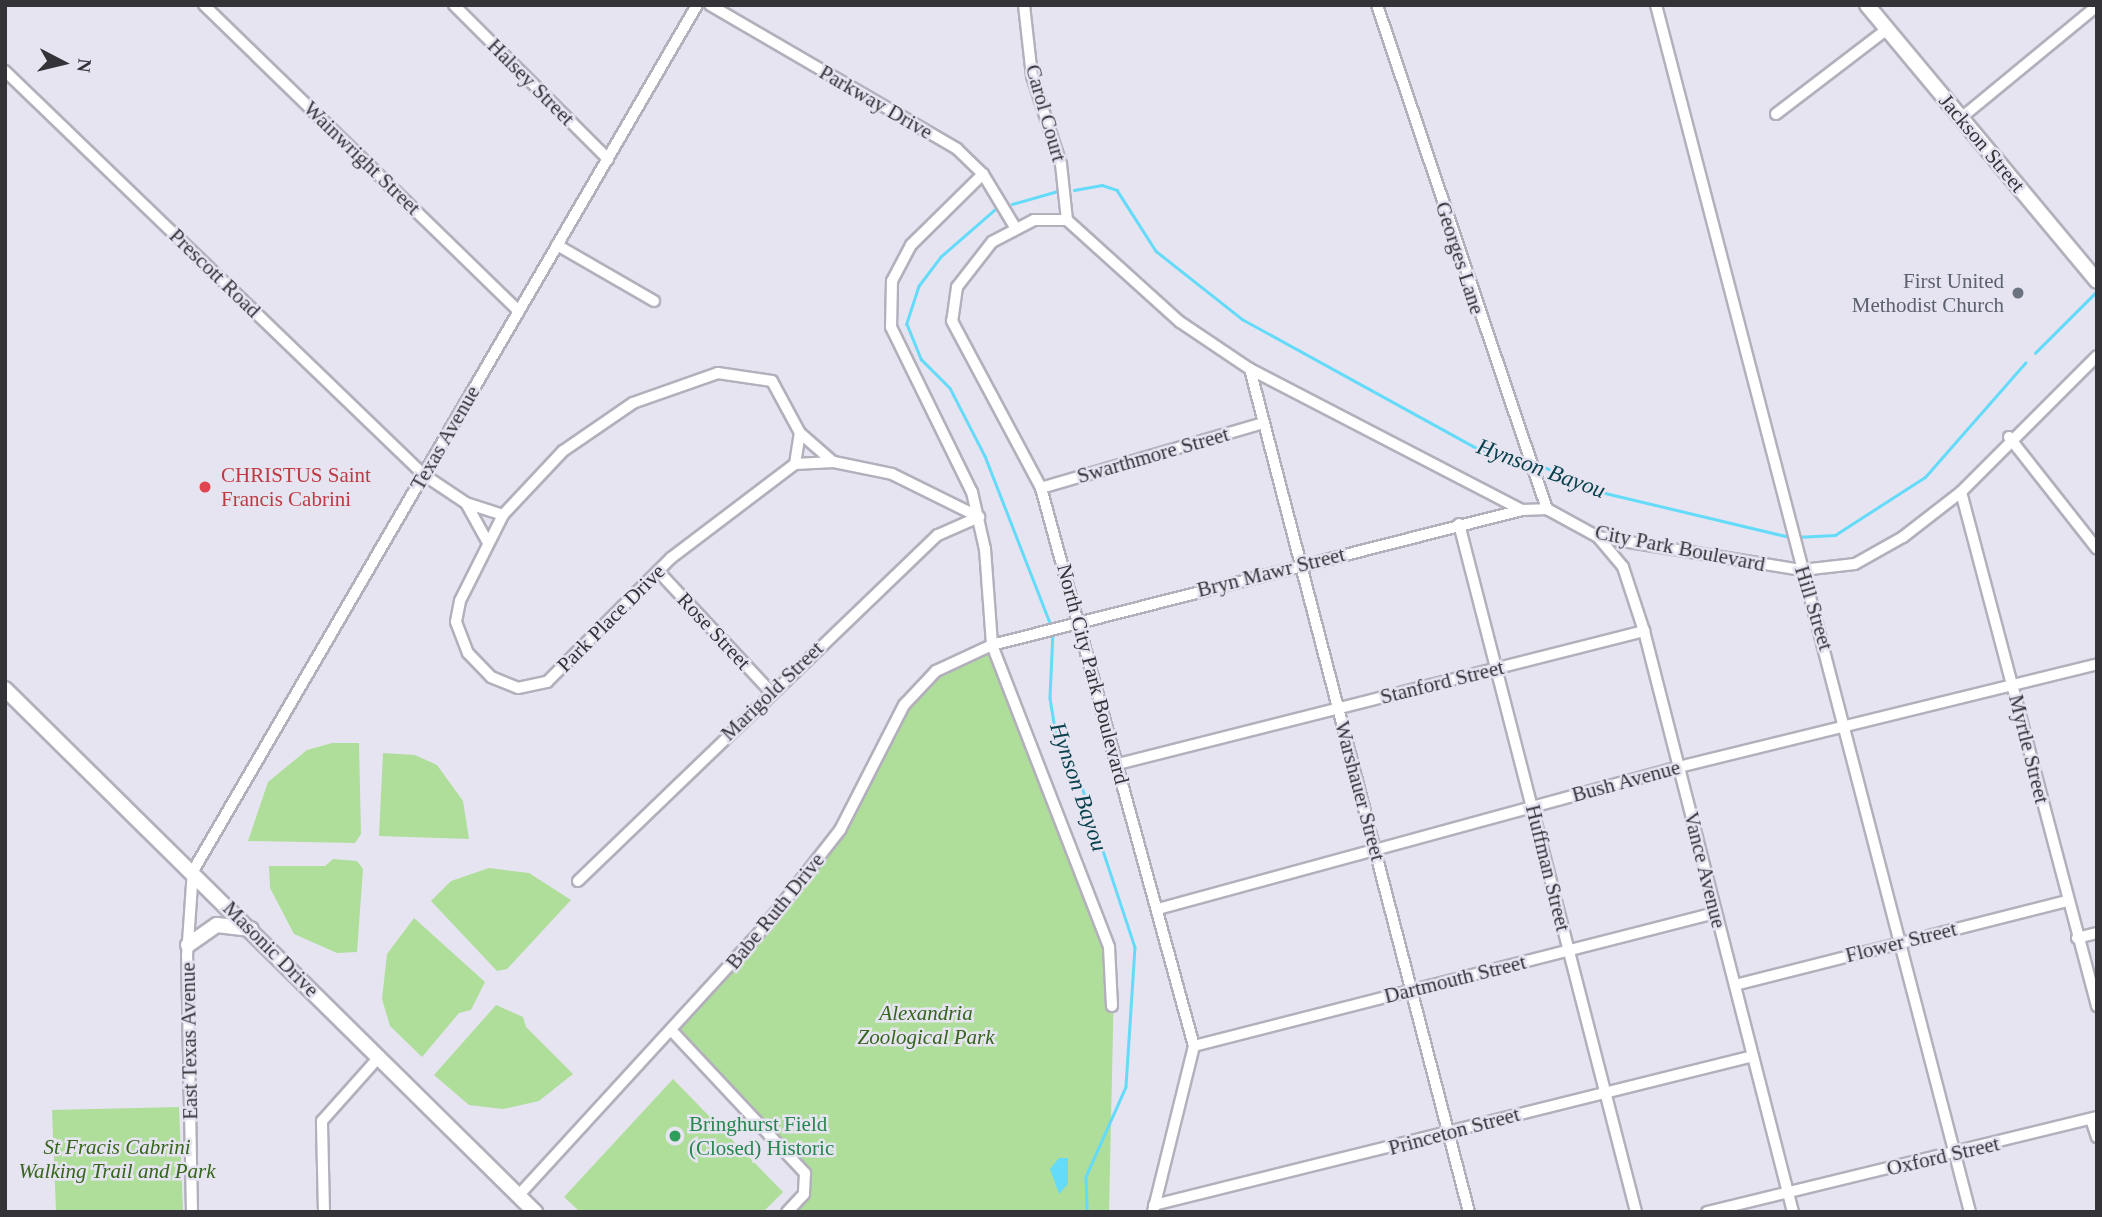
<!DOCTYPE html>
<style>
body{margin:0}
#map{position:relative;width:2102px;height:1217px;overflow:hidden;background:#e7e4f1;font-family:"Times New Roman",serif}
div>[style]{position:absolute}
.green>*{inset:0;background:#aede9a}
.water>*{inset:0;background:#63dbf9}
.stream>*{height:2.5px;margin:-1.25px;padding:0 1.25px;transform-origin:1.25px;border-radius:1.25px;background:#63dbf9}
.roads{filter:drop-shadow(2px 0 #b3b0bc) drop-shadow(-2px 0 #b3b0bc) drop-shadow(0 2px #b3b0bc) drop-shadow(0 -2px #b3b0bc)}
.minor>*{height:10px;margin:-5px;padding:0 5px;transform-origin:5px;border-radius:5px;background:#fff}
.major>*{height:14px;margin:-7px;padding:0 7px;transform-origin:7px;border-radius:7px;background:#fff}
.dots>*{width:19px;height:19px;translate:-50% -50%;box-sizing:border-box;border:4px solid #e7e4f1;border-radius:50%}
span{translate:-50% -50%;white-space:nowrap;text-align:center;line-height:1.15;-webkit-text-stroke:5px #e7e4f1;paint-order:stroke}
.street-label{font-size:21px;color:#343338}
.worship-label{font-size:21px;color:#5b616d}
.right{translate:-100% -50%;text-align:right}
.health-label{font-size:21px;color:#be3a42}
.left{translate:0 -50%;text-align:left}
.park-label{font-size:21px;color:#35651c;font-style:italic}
.leisure-label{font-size:21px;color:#27864d}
.water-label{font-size:23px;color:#08414d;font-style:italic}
.frame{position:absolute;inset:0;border:7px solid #343338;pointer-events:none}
.north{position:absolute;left:28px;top:28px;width:70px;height:70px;-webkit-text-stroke:5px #e7e4f1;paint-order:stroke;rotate:97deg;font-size:19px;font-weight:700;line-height:28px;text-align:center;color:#343338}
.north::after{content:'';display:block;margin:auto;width:24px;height:32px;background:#343338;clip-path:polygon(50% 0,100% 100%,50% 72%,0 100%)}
</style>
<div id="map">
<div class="green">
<i style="clip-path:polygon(998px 648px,1091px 899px,1114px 986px,1109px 1212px,788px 1212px,808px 1179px,673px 1031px,840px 831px,894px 724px,936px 670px)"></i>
<i style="clip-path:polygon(332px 743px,359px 743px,361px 834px,355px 843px,248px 841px,268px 782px,307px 750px)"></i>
<i style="clip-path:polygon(383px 753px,415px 755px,437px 765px,463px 801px,469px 839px,379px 836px)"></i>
<i style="clip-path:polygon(333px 859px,357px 861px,363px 869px,357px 952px,337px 953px,294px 934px,270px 888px,269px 866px,325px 866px)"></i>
<i style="clip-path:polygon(489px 868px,529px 873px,571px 900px,507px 969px,497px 971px,431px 901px,451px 881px)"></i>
<i style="clip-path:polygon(414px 918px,485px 982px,471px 1010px,459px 1013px,422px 1057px,390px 1026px,382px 999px,387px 954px)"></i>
<i style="clip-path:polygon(496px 1005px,523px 1017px,526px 1027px,573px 1074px,539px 1101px,503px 1109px,469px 1105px,434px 1075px)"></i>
<i style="clip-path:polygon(673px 1079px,783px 1192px,763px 1212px,580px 1212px,564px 1197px)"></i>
<i style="clip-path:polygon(179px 1107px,183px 1212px,56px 1212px,52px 1110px)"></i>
</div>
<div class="water">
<i style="clip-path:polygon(1068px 1158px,1068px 1184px,1059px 1194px,1050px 1169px,1059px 1158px)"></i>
</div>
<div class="stream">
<i style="left:1074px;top:190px;width:28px;rotate:-10deg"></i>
<i style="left:1102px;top:185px;width:16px;rotate:18deg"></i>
<i style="left:1117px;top:190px;width:72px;rotate:57.4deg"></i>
<i style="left:1156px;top:251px;width:110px;rotate:38.3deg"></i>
<i style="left:1242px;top:319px;width:268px;rotate:28.8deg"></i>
<i style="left:1477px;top:448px;width:54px;rotate:15.1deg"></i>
<i style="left:1012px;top:204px;width:48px;rotate:-15.8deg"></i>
<i style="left:996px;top:209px;width:73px;rotate:138.9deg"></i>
<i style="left:941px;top:257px;width:36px;rotate:127deg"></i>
<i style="left:919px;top:286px;width:40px;rotate:108deg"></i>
<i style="left:907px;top:324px;width:38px;rotate:68deg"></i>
<i style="left:921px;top:359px;width:41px;rotate:45deg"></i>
<i style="left:950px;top:388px;width:76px;rotate:62.8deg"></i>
<i style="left:985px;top:456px;width:181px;rotate:68.7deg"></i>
<i style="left:2035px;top:353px;width:88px;rotate:-45deg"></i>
<i style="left:1535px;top:463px;width:72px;rotate:23.7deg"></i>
<i style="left:1601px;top:492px;width:194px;rotate:13.4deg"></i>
<i style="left:1796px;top:537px;width:39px;rotate:-3deg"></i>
<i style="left:1835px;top:535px;width:107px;rotate:-32.8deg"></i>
<i style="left:1925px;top:477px;width:152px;rotate:-48.7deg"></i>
<i style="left:1053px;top:631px;width:67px;rotate:92.6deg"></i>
<i style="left:1050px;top:698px;width:44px;rotate:80.8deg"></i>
<i style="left:1057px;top:741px;width:40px;rotate:58deg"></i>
<i style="left:1078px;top:775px;width:181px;rotate:71.7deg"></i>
<i style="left:1135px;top:947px;width:140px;rotate:93.7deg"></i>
<i style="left:1126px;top:1087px;width:98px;rotate:114deg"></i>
<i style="left:1086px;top:1177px;width:35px;rotate:88deg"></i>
</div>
<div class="roads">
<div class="minor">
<i style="left:204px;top:5px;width:439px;rotate:44.2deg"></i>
<i style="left:454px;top:5px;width:218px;rotate:45deg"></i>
<i style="left:710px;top:5px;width:286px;rotate:30.2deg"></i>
<i style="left:957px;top:149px;width:36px;rotate:44deg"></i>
<i style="left:983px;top:174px;width:62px;rotate:58.9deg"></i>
<i style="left:1024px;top:5px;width:71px;rotate:83.6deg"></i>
<i style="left:1032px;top:76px;width:93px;rotate:71.8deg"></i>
<i style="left:1061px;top:164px;width:56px;rotate:83.9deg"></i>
<i style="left:1377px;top:5px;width:532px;rotate:71.36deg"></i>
<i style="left:1656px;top:5px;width:1247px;rotate:75.42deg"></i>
<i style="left:5px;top:71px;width:582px;rotate:43.96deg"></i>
<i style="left:424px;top:475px;width:50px;rotate:33.7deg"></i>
<i style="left:466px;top:503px;width:39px;rotate:18deg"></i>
<i style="left:1776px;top:114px;width:138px;rotate:-37.4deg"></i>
<i style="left:1961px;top:118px;width:176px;rotate:-39.5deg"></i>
<i style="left:983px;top:174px;width:101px;rotate:135.4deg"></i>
<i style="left:911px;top:245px;width:41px;rotate:117.8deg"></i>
<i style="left:892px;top:281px;width:46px;rotate:91.2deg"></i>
<i style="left:891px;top:327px;width:184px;rotate:63.9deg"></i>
<i style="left:972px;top:492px;width:58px;rotate:77.2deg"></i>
<i style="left:985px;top:549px;width:96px;rotate:85.8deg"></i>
<i style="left:992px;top:645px;width:324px;rotate:68.8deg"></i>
<i style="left:1109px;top:947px;width:59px;rotate:87.1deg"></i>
<i style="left:1067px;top:220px;width:152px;rotate:42.1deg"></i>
<i style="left:1180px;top:322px;width:84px;rotate:33.9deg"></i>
<i style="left:1250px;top:369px;width:306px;rotate:27.4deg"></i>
<i style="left:1522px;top:510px;width:25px;rotate:-2deg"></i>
<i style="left:1547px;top:509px;width:58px;rotate:28.8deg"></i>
<i style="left:1598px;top:537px;width:207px;rotate:9.2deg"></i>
<i style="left:1802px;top:570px;width:53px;rotate:-6.5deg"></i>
<i style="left:1855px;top:564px;width:55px;rotate:-29.4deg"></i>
<i style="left:1903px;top:537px;width:73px;rotate:-37.8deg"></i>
<i style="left:1961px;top:492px;width:192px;rotate:-45deg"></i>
<i style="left:1067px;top:220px;width:33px;rotate:180deg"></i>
<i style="left:1034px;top:220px;width:47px;rotate:152.4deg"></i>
<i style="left:992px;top:242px;width:57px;rotate:127.9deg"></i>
<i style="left:957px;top:287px;width:34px;rotate:98deg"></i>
<i style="left:952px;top:321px;width:189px;rotate:61.9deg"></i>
<i style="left:1041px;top:488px;width:579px;rotate:74.67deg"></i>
<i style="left:1194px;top:1046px;width:171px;rotate:103.9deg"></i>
<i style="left:557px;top:245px;width:112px;rotate:30deg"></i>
<i style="left:1250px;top:369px;width:871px;rotate:75.44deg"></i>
<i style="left:800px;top:433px;width:43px;rotate:41.2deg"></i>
<i style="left:2009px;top:437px;width:142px;rotate:51.8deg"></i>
<i style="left:795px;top:464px;width:31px;rotate:-81deg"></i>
<i style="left:800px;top:433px;width:59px;rotate:-118.3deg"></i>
<i style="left:772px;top:381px;width:55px;rotate:-171.6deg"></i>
<i style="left:718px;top:373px;width:90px;rotate:160.6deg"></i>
<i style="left:633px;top:403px;width:85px;rotate:145.6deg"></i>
<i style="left:563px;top:451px;width:88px;rotate:133.2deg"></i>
<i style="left:503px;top:515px;width:96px;rotate:116.6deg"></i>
<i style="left:460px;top:601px;width:21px;rotate:101deg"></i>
<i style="left:456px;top:622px;width:33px;rotate:69deg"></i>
<i style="left:468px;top:653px;width:33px;rotate:46deg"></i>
<i style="left:491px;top:677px;width:29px;rotate:22deg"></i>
<i style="left:518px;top:688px;width:30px;rotate:-12deg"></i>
<i style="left:547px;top:682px;width:175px;rotate:-45deg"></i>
<i style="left:671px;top:558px;width:156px;rotate:-37.2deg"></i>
<i style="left:795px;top:464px;width:39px;rotate:-3deg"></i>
<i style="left:834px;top:462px;width:59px;rotate:11.7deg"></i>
<i style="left:892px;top:474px;width:97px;rotate:26.3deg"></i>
<i style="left:1041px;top:488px;width:232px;rotate:-16.3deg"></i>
<i style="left:1961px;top:492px;width:532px;rotate:75.18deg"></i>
<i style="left:466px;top:503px;width:43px;rotate:61.1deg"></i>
<i style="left:1459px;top:524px;width:710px;rotate:75.57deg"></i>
<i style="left:1598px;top:537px;width:39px;rotate:50deg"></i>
<i style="left:1623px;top:567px;width:67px;rotate:71.8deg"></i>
<i style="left:1644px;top:631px;width:600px;rotate:75.62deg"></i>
<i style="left:658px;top:571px;width:164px;rotate:47deg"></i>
<i style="left:1118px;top:764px;width:543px;rotate:-14.19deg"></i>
<i style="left:578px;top:881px;width:499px;rotate:-43.9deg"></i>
<i style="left:938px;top:535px;width:45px;rotate:-23.7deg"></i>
<i style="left:1158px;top:909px;width:540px;rotate:-15.25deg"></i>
<i style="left:1679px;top:767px;width:431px;rotate:-13.8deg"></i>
<i style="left:2077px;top:938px;width:21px;rotate:-14deg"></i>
<i style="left:1735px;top:985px;width:342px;rotate:-14.2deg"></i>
<i style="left:672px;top:1031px;width:195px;rotate:46.9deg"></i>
<i style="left:805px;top:1173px;width:21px;rotate:93deg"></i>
<i style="left:804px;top:1194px;width:25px;rotate:133deg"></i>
<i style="left:1194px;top:1046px;width:538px;rotate:-14.32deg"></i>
<i style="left:2091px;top:1119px;width:19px;rotate:72deg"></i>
<i style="left:518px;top:1196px;width:366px;rotate:-47.5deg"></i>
<i style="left:765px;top:926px;width:122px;rotate:-52deg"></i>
<i style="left:840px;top:830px;width:140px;rotate:-62.9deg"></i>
<i style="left:904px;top:705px;width:47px;rotate:-46.7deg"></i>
<i style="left:936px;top:671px;width:62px;rotate:-24.9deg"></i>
<i style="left:992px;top:645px;width:547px;rotate:-14.29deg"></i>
<i style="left:1154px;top:1205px;width:617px;rotate:-13.97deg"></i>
<i style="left:192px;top:1212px;width:256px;rotate:-91.1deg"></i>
<i style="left:187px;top:956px;width:85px;rotate:-86deg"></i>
<i style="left:193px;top:871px;width:1002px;rotate:-59.8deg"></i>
<i style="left:324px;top:1212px;width:91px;rotate:-91.3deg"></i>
<i style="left:322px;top:1121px;width:86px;rotate:-48.3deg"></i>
<i style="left:1707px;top:1212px;width:401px;rotate:-13.7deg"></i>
</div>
<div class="major">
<i style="left:1867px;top:5px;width:359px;rotate:50.2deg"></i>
<i style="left:5px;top:689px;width:745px;rotate:44.62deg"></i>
<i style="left:188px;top:945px;width:35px;rotate:-35deg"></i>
<i style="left:217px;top:925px;width:34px;rotate:7deg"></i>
</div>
</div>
<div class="dots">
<i style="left:2018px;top:293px;background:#6b7280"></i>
<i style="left:205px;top:487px;background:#e0444e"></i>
<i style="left:675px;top:1136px;background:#2e9e5b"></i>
</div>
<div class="street-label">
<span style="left:531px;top:82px;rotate:45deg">Halsey Street</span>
<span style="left:876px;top:102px;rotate:30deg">Parkway Drive</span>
<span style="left:1046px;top:113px;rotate:74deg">Carol Court</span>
<span style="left:1982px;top:143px;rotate:50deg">Jackson Street</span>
<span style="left:362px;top:158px;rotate:44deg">Wainwright Street</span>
<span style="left:1460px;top:258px;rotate:72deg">Georges Lane</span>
<span style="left:215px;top:273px;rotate:44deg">Prescott Road</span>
<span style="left:445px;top:438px;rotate:-60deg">Texas Avenue</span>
<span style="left:1153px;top:455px;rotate:-16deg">Swarthmore Street</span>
<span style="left:1680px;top:548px;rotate:11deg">City Park Boulevard</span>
<span style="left:1271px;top:572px;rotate:-14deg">Bryn Mawr Street</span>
<span style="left:1814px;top:608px;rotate:73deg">Hill Street</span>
<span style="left:611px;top:618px;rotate:-45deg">Park Place Drive</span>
<span style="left:714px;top:631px;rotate:47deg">Rose Street</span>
<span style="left:1093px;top:674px;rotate:75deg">North City Park Boulevard</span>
<span style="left:1442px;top:682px;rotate:-14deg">Stanford Street</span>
<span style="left:772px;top:691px;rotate:-44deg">Marigold Street</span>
<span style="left:2029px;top:749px;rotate:76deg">Myrtle Street</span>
<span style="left:1626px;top:781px;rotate:-15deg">Bush Avenue</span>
<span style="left:1360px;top:791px;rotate:75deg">Warshauer Street</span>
<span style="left:1548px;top:868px;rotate:76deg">Huffman Street</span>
<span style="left:1705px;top:870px;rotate:76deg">Vance Avenue</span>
<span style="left:775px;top:911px;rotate:-51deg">Babe Ruth Drive</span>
<span style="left:1901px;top:942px;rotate:-14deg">Flower Street</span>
<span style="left:271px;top:949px;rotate:45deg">Masonic Drive</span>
<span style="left:1455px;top:979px;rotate:-14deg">Dartmouth Street</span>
<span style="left:189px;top:1041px;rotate:-91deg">East Texas Avenue</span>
<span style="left:1454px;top:1131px;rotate:-15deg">Princeton Street</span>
<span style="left:1943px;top:1156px;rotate:-13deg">Oxford Street</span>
</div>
<div class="worship-label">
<span class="right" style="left:2004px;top:293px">First United<br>Methodist Church</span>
</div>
<div class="health-label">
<span class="left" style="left:221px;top:487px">CHRISTUS Saint<br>Francis Cabrini</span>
</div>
<div class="park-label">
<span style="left:926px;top:1025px">Alexandria<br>Zoological Park</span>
<span style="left:117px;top:1159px">St Fracis Cabrini<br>Walking Trail and Park</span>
</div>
<div class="leisure-label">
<span class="left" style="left:689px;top:1136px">Bringhurst Field<br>(Closed) Historic</span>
</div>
<div class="water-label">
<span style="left:1541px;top:469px;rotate:20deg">Hynson Bayou</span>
<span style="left:1078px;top:787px;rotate:71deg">Hynson Bayou</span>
</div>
<div class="frame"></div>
<div class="north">N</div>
</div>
